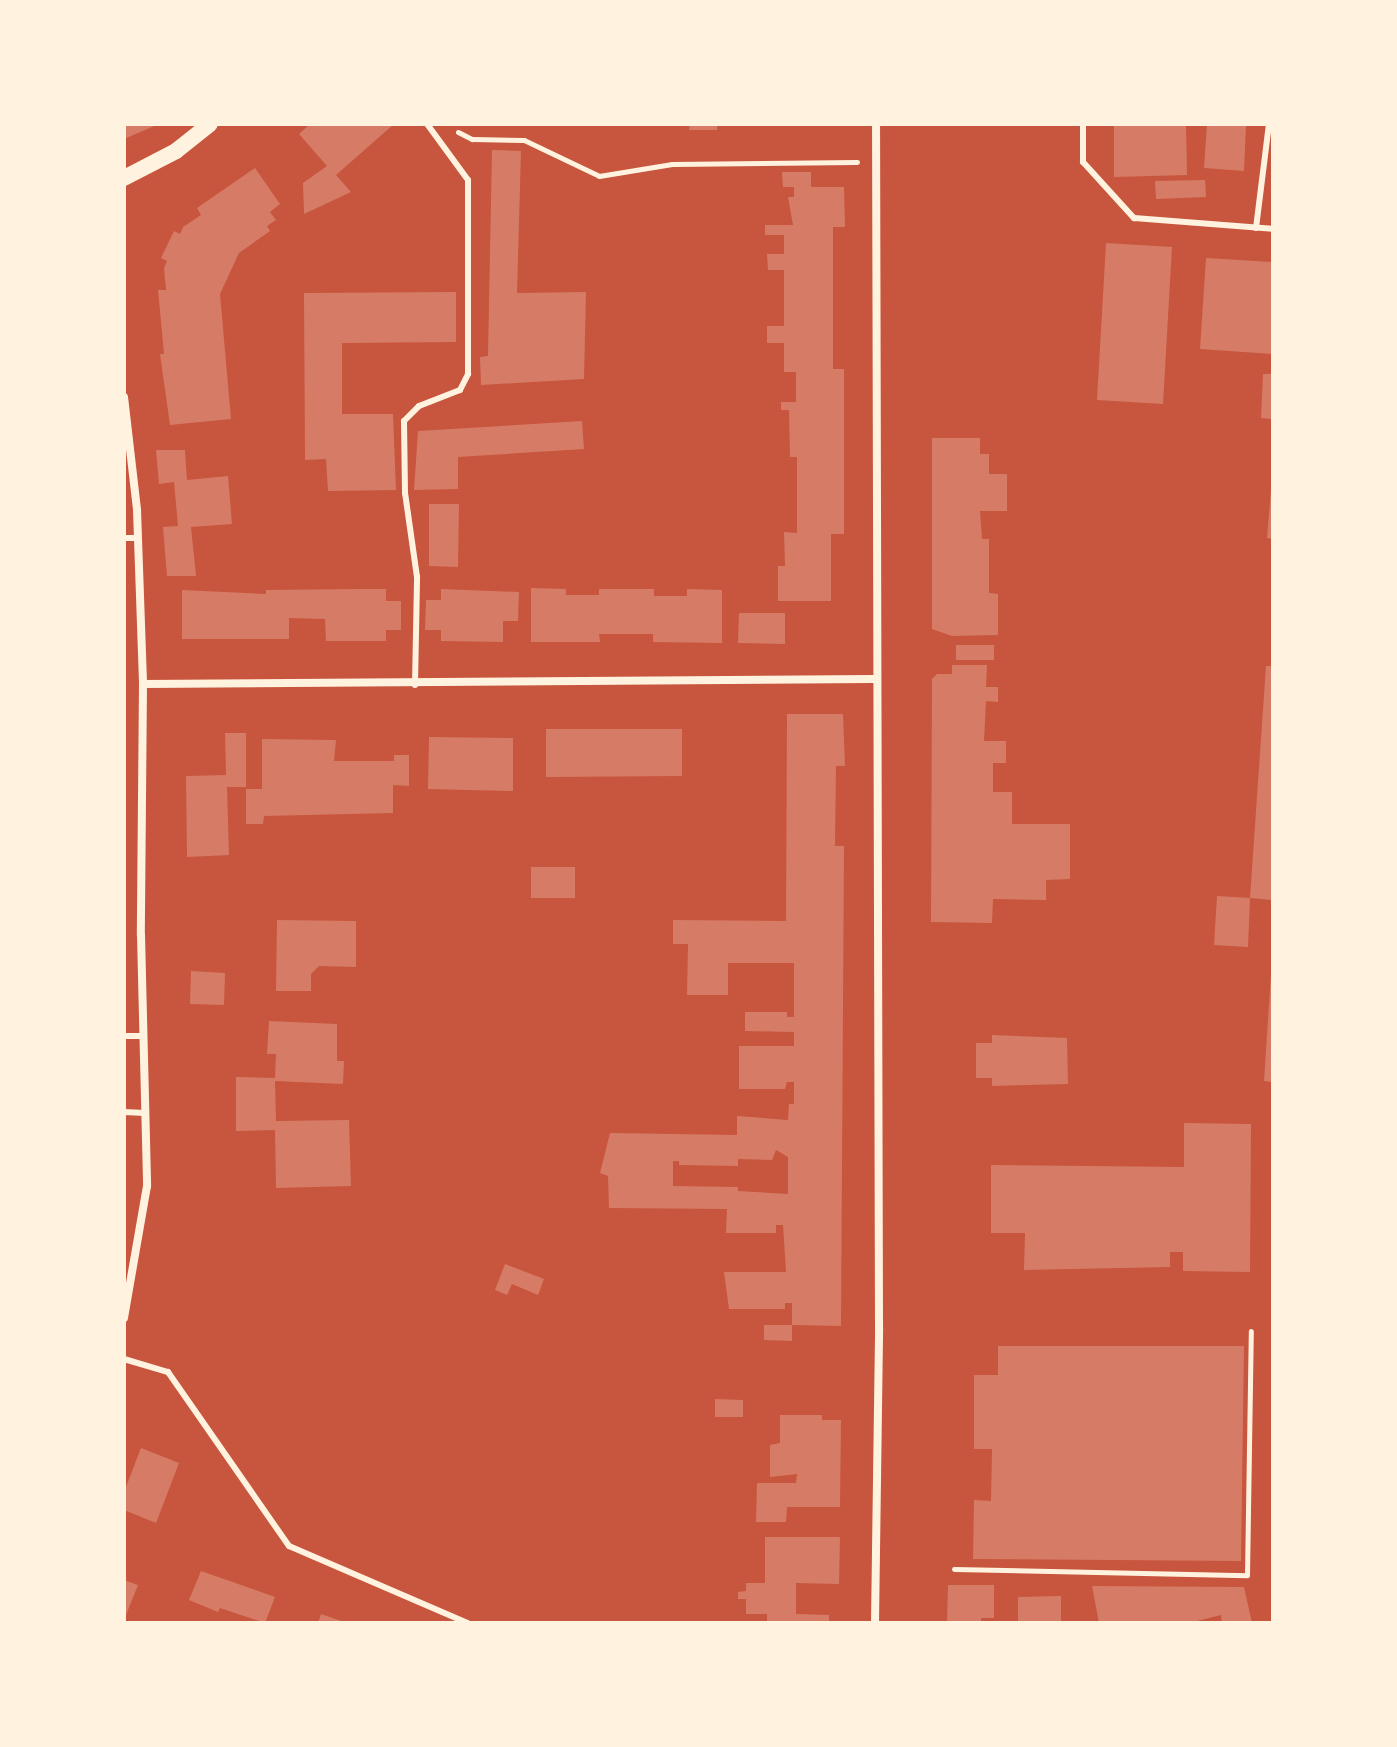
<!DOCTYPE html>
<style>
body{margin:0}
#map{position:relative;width:1397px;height:1747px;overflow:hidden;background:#c8553d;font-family:"PT Sans Narrow",sans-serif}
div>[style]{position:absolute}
.building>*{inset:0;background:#d67c66}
.path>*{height:5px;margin:-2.5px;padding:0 2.5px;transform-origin:2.5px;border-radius:2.5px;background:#fff3e0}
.service>*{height:6px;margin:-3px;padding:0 3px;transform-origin:3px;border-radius:3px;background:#fff3e0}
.minor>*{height:8px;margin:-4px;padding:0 4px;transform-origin:4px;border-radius:4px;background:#fff3e0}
.secondary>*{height:16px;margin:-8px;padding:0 8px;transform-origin:8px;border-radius:8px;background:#fff3e0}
span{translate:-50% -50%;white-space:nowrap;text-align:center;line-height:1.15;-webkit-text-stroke:7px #fff3e0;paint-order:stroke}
.frame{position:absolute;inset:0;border:126px solid #fff3e0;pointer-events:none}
</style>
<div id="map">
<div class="building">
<i style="clip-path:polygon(124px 124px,159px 124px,124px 139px)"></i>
<i style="clip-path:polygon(310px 124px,394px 124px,336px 175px,351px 192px,304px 214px,303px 183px,327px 166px,299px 134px)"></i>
<i style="clip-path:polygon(690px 124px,717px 124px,717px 130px,689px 130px)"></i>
<i style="clip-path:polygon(1114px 124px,1186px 124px,1187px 175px,1114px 177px)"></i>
<i style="clip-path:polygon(1207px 124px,1246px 126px,1244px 171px,1204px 168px)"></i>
<i style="clip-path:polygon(492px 150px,521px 151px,517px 293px,586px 292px,584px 379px,481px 385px,480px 357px,488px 356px)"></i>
<i style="clip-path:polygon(255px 168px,280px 204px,270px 212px,276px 220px,267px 226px,270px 231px,239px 253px,220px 294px,231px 419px,170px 425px,160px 354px,164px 354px,158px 290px,166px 290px,164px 268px,167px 261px,161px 258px,174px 231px,180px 234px,183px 227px,201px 215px,197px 208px)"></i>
<i style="clip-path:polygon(782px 172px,811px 172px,811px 187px,844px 187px,845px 227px,833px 227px,833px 369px,844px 369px,844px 534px,831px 534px,831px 601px,778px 601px,778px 566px,785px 566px,784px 532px,797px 533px,797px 457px,790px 457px,789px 410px,781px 410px,781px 402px,796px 402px,796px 372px,784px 372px,784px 343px,767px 343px,767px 326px,784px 326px,784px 270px,768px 270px,767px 254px,784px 254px,784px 235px,765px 235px,765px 225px,793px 225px,788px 197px,794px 197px,794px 187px,783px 187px)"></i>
<i style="clip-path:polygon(1205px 180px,1206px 197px,1156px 199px,1155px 181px)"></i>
<i style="clip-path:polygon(1106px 243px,1172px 247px,1163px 404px,1097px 400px)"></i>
<i style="clip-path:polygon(1206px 258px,1273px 262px,1273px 354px,1200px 349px)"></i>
<i style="clip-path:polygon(456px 292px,456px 342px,342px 343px,342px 414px,393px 414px,396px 490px,328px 491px,326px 459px,305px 460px,304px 293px)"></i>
<i style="clip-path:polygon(1263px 374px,1273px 374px,1273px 419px,1261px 418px)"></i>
<i style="clip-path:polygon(582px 421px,584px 449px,458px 457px,458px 489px,414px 490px,418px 431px)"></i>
<i style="clip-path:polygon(932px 438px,980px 438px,980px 454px,989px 454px,989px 474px,1007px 474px,1007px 511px,980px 511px,982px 539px,989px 539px,989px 593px,998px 594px,998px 635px,952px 636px,932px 629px)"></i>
<i style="clip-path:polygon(156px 450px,185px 450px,187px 480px,228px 476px,232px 524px,191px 527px,196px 576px,167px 576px,163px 527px,178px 526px,174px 482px,159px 484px)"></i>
<i style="clip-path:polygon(1271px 490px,1273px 491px,1273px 539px,1267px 538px)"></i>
<i style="clip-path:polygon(429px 504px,459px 504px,458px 567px,429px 566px)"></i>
<i style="clip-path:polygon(531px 588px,566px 589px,566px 595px,599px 595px,599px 589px,654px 589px,654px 596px,687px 596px,687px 589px,722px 590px,722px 643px,653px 642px,653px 634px,599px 634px,600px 642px,531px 642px)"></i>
<i style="clip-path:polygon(361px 589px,386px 589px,386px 601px,401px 601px,401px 630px,386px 630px,386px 641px,326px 641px,325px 619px,289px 618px,289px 639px,182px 639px,182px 590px,266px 594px,266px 590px)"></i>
<i style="clip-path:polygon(441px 589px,519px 592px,518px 621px,503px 621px,503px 642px,441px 641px,441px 630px,425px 630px,426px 600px,441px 600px)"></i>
<i style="clip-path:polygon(739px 613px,785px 613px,785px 644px,738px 643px)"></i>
<i style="clip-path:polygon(956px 645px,994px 645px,994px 660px,956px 660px)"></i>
<i style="clip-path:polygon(952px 665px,987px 665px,986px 687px,998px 687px,998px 702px,986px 701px,984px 741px,1006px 741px,1006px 763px,993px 763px,993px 792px,1012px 792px,1012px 824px,1070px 824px,1070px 879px,1046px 880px,1046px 900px,993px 899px,992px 923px,931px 922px,932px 679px,937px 674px,952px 674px)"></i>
<i style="clip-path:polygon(1266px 666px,1273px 666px,1273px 900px,1250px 898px,1248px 947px,1214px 945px,1217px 896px,1250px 898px)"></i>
<i style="clip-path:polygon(evenodd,787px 714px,843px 714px,845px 766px,836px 766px,835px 846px,844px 846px,841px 1326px,792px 1325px,792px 1303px,785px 1303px,785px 1309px,729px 1309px,724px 1272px,786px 1272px,783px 1225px,776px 1225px,776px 1233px,726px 1233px,727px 1209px,609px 1208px,608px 1176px,600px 1173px,610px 1133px,737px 1135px,737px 1116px,788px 1120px,789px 1104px,794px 1104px,794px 1082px,787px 1082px,785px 1089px,739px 1089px,739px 1046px,794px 1046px,794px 1032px,745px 1031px,745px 1012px,787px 1012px,787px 1017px,794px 1017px,794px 963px,728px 963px,728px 995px,687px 995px,688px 944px,673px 944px,673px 920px,786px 921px,787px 714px,776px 1150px,788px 1157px,788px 1194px,738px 1191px,738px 1187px,673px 1186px,673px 1161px,679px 1161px,679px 1165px,738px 1166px,738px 1159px,772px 1160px,776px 1150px)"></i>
<i style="clip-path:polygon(546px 729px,682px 729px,682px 776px,546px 777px)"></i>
<i style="clip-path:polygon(225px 733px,246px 733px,246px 787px,227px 787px,229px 855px,187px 857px,186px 776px,226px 775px)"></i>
<i style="clip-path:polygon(429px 737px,513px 738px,513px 791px,428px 789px)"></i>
<i style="clip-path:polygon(262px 739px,336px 740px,334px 761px,394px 761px,394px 755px,409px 755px,409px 786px,393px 785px,393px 813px,264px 816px,263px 824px,246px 824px,246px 789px,262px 789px)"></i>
<i style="clip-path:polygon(531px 867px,575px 867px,575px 898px,531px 898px)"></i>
<i style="clip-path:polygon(277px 920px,356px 921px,356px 967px,319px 966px,311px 974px,311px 991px,276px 991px)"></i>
<i style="clip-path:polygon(191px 971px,225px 973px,224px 1005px,190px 1004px)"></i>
<i style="clip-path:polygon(1271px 974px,1273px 974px,1273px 1082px,1264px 1081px)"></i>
<i style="clip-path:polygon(269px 1021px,337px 1024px,337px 1061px,344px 1061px,343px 1084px,275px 1081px,276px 1121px,349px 1120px,351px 1186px,276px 1188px,275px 1130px,236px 1131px,236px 1077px,275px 1078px,276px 1054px,267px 1054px)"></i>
<i style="clip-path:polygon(992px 1035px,1067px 1038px,1068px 1084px,992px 1086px,992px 1078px,976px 1078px,976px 1043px,992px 1043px)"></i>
<i style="clip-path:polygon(1184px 1123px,1251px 1124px,1250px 1272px,1183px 1271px,1183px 1252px,1170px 1252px,1170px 1267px,1024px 1270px,1025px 1233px,991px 1233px,991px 1165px,1184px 1167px)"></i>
<i style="clip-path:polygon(505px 1264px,544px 1279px,538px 1295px,512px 1284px,507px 1295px,495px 1290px)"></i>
<i style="clip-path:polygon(764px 1325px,792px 1325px,792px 1341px,764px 1340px)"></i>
<i style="clip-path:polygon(998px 1346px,1244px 1346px,1241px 1561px,973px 1559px,974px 1500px,991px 1501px,992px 1449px,974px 1449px,974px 1375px,998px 1375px)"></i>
<i style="clip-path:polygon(715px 1399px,743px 1400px,743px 1417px,715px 1417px)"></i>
<i style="clip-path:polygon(780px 1415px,822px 1415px,822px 1420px,841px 1420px,840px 1507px,787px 1507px,786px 1522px,756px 1522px,757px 1483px,796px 1483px,797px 1474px,770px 1477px,770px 1445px,780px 1443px)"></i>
<i style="clip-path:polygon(141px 1448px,179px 1463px,156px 1523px,124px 1510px,124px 1492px)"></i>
<i style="clip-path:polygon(765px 1537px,840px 1537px,839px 1584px,796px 1583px,796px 1614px,829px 1615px,829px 1623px,767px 1623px,767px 1614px,746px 1614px,746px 1599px,738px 1599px,738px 1592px,746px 1591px,746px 1583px,765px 1583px)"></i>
<i style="clip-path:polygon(201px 1571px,275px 1597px,265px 1623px,220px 1608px,218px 1612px,189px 1600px)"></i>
<i style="clip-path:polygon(124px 1580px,138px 1585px,124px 1620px)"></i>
<i style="clip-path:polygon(948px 1585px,994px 1585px,994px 1618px,981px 1618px,981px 1623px,947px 1623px)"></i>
<i style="clip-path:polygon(1092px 1586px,1244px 1587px,1252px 1623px,1222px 1623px,1221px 1615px,1189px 1623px,1099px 1623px)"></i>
<i style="clip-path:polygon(1061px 1596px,1061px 1623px,1018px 1623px,1018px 1597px)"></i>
<i style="clip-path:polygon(321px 1614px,347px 1623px,318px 1623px)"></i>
</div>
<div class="path">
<i style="left:458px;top:132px;width:16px;rotate:27deg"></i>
<i style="left:472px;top:139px;width:52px;rotate:1.1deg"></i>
<i style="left:524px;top:140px;width:83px;rotate:25.6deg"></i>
<i style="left:599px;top:176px;width:74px;rotate:-9.3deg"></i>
<i style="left:672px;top:164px;width:185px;rotate:-0.6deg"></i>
<i style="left:954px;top:1569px;width:293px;rotate:1.2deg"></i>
<i style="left:1247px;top:1575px;width:244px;rotate:-89.1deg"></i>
</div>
<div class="service">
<i style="left:1083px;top:124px;width:38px;rotate:90deg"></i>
<i style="left:1083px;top:162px;width:76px;rotate:47.7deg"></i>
<i style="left:1134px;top:218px;width:139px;rotate:4.5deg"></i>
<i style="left:1256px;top:228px;width:105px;rotate:-82.9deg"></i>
<i style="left:124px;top:538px;width:14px"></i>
<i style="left:415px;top:685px;width:108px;rotate:-88.9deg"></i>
<i style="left:417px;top:577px;width:85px;rotate:-98.1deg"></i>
<i style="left:405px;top:493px;width:72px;rotate:-90.8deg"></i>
<i style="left:404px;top:421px;width:21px;rotate:-45deg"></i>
<i style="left:419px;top:406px;width:44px;rotate:-21.3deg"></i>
<i style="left:460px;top:390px;width:18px;rotate:-63deg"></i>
<i style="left:468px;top:374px;width:194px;rotate:-90deg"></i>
<i style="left:468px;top:180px;width:69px;rotate:-126.2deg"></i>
<i style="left:124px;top:1036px;width:20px"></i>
<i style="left:124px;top:1112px;width:21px;rotate:3deg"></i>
<i style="left:124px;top:1359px;width:46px;rotate:16.5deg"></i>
<i style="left:168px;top:1372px;width:212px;rotate:55.2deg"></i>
<i style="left:289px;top:1546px;width:195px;rotate:23.3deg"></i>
</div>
<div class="minor">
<i style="left:124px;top:397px;width:114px;rotate:83.4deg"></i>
<i style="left:137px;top:510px;width:174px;rotate:88deg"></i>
<i style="left:143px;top:684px;width:251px;rotate:90.5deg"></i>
<i style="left:141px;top:935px;width:251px;rotate:88.6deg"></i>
<i style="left:147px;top:1186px;width:134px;rotate:99.9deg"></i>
<i style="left:143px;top:684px;width:731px;rotate:-0.39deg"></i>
<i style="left:875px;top:1623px;width:295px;rotate:-89.2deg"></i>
<i style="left:879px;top:1328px;width:1204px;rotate:-90.14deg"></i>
</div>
<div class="secondary">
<i style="left:124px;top:178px;width:59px;rotate:-27.4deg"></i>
<i style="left:176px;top:151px;width:43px;rotate:-38.5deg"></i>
</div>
<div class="frame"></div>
</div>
